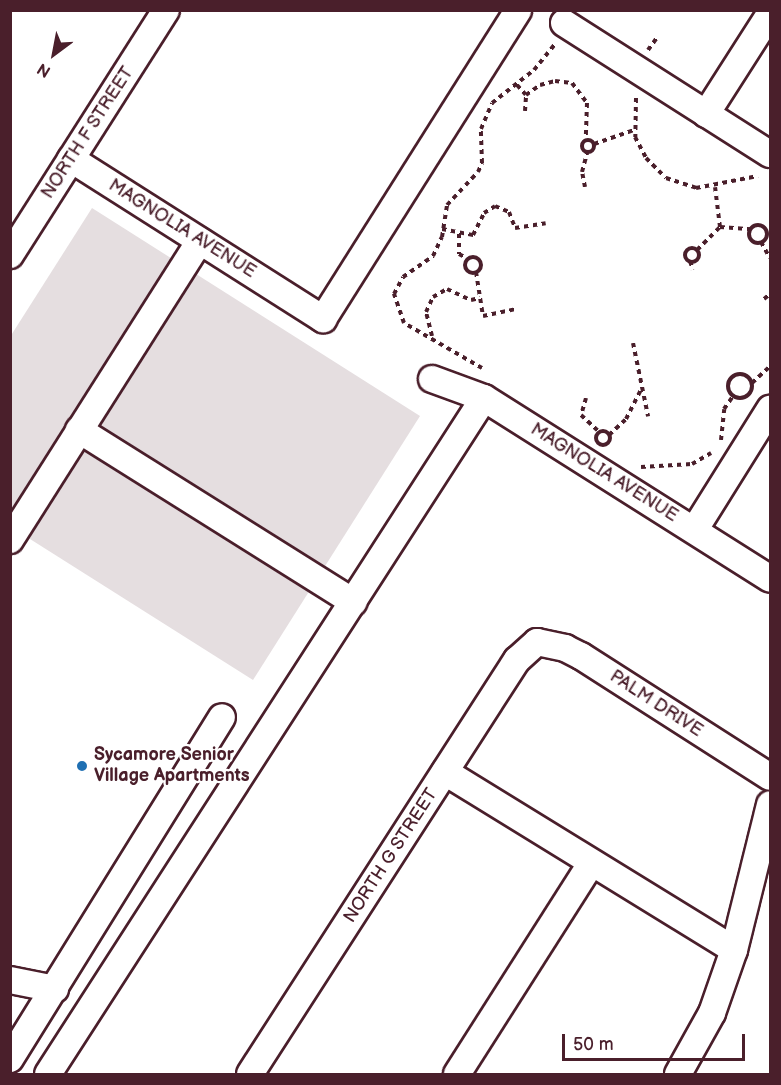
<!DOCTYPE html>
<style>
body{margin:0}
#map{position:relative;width:781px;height:1085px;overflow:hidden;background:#fff;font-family:"Balsamiq Sans",sans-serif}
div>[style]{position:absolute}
.green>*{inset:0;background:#e5dee0}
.path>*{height:4px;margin-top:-2px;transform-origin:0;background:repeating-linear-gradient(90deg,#4a1f2b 0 4.5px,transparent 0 9px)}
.path>.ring{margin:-2px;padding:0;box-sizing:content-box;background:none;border:4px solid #4a1f2b;border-radius:50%}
.roads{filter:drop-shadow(2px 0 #4a1f2b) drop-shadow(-2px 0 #4a1f2b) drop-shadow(0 2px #4a1f2b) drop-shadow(0 -2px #4a1f2b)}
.minor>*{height:26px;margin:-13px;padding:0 13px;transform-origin:13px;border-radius:13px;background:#fff}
.dots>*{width:16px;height:16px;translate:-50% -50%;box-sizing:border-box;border:3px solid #fff;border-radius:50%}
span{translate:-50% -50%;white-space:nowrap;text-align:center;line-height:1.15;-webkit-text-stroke:4.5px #fff;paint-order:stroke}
.street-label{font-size:18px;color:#4a1f2b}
.poi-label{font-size:18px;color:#4a1f2b;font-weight:700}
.left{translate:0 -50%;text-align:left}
.frame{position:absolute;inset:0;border:12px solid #4a1f2b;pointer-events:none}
.north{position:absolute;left:24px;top:24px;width:60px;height:60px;-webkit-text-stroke:4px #fff;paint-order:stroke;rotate:212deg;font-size:16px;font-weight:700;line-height:24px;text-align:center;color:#4a1f2b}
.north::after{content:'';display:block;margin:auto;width:21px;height:27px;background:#4a1f2b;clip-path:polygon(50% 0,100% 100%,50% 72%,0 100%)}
.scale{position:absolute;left:562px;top:1034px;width:183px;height:27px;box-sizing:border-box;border:3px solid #4a1f2b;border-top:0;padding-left:8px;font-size:18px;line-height:21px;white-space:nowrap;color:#4a1f2b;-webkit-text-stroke:4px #fff;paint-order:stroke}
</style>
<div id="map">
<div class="green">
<i style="clip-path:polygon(92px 208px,420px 416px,253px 680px,11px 527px,10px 337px)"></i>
</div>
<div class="path">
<i style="left:648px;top:50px;width:17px;rotate:-54deg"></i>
<i style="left:517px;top:85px;width:13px;rotate:48deg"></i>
<i style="left:636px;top:98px;width:39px;rotate:91deg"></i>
<i style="left:635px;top:137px;width:24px;rotate:62deg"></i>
<i style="left:646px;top:158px;width:28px;rotate:45deg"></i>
<i style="left:666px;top:178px;width:32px;rotate:18deg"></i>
<i style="left:696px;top:188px;width:63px;rotate:-11deg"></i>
<i style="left:525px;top:111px;width:16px;rotate:-86deg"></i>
<i style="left:526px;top:95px;width:17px;rotate:-36deg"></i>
<i style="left:540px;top:85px;width:16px;rotate:-15deg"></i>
<i style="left:555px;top:81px;width:17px;rotate:7deg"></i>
<i style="left:572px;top:83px;width:25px;rotate:53deg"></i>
<i style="left:587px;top:103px;width:37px;rotate:92deg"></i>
<i class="ring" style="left:582px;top:140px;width:8px;height:8px"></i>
<i style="left:594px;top:144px;width:42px;rotate:-19.3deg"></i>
<i style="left:585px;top:187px;width:15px;rotate:-101deg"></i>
<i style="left:582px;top:172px;width:20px;rotate:-75deg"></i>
<i class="ring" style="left:749px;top:225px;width:14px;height:14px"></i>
<i style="left:720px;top:227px;width:31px;rotate:4deg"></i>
<i style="left:442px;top:229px;width:32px;rotate:11deg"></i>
<i style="left:473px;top:235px;width:25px;rotate:-63deg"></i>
<i style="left:484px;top:213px;width:13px;rotate:-32deg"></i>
<i style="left:495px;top:206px;width:15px;rotate:23deg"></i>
<i style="left:509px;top:212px;width:17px;rotate:69deg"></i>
<i style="left:515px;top:228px;width:31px;rotate:-9deg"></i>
<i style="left:459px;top:234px;width:20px;rotate:90deg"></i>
<i style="left:459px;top:254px;width:10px;rotate:29deg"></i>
<i style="left:761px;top:242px;width:18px;rotate:61deg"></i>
<i class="ring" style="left:685px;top:248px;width:10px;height:10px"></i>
<i style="left:697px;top:250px;width:33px;rotate:-45deg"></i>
<i style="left:720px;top:227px;width:40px;rotate:-97.1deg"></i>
<i class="ring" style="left:465px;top:257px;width:12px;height:12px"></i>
<i style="left:690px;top:261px;width:9px;rotate:72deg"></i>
<i style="left:476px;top:272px;width:45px;rotate:81deg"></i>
<i style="left:483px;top:316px;width:33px;rotate:-12deg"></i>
<i style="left:764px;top:299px;width:8px;rotate:-40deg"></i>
<i style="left:432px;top:336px;width:25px;rotate:-104deg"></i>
<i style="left:426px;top:312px;width:17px;rotate:-65deg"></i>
<i style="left:433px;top:297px;width:16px;rotate:-30deg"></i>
<i style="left:447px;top:289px;width:26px;rotate:25deg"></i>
<i style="left:471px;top:300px;width:9px;rotate:-13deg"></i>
<i style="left:633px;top:343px;width:75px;rotate:78.4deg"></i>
<i style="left:482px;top:368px;width:90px;rotate:-150deg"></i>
<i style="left:404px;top:323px;width:31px;rotate:-109deg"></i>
<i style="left:394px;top:294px;width:19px;rotate:-62deg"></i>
<i style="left:403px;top:277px;width:37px;rotate:-35deg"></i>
<i style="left:433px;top:256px;width:21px;rotate:-65deg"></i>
<i style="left:442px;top:237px;width:32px;rotate:-81deg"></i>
<i style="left:447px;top:205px;width:45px;rotate:-46.8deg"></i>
<i style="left:478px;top:172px;width:10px;rotate:-66deg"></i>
<i style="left:482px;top:163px;width:34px;rotate:-92deg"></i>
<i style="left:481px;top:129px;width:28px;rotate:-67deg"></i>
<i style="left:492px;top:103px;width:53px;rotate:-38.2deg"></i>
<i style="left:534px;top:70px;width:32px;rotate:-51deg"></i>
<i class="ring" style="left:728px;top:374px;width:20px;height:20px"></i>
<i style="left:752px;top:383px;width:25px;rotate:-43deg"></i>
<i style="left:586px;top:398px;width:18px;rotate:106deg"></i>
<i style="left:581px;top:415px;width:25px;rotate:43deg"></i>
<i class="ring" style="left:596px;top:431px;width:10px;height:10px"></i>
<i style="left:609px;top:435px;width:23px;rotate:-43deg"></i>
<i style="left:626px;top:419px;width:33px;rotate:-63deg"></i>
<i style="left:721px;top:440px;width:31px;rotate:-84deg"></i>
<i style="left:724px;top:409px;width:16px;rotate:-55deg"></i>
<i style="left:641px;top:467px;width:51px;rotate:-3.4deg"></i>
<i style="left:692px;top:464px;width:22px;rotate:-30deg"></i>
</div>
<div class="roads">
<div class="minor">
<i style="left:564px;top:23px;width:244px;rotate:32.5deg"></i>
<i style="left:706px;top:114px;width:119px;rotate:-57.4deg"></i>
<i style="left:71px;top:159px;width:299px;rotate:32.4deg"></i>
<i style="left:323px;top:319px;width:365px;rotate:-57.7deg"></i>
<i style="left:10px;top:255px;width:290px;rotate:-57.5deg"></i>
<i style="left:432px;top:379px;width:55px;rotate:20.1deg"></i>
<i style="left:484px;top:398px;width:338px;rotate:32.3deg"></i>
<i style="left:79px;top:430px;width:324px;rotate:32.1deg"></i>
<i style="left:695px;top:529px;width:142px;rotate:-58deg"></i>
<i style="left:10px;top:540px;width:354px;rotate:-57.6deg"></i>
<i style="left:445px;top:772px;width:339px;rotate:31.6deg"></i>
<i style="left:10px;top:980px;width:46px;rotate:11.3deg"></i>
<i style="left:10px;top:1059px;width:402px;rotate:-58.2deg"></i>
<i style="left:48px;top:1074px;width:804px;rotate:-57.18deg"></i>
<i style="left:250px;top:1074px;width:493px;rotate:-57.2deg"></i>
<i style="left:517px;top:660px;width:27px;rotate:-42deg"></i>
<i style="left:537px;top:642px;width:29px;rotate:12deg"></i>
<i style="left:565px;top:648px;width:18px;rotate:27deg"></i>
<i style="left:581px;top:656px;width:224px;rotate:32.6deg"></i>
<i style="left:457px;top:1074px;width:249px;rotate:-57.5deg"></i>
<i style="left:678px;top:1074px;width:70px;rotate:-60.9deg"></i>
<i style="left:712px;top:1013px;width:67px;rotate:-70.8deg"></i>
<i style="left:734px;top:950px;width:150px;rotate:-76.1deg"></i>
</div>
</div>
<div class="dots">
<i style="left:82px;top:766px;background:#1f6fb2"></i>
</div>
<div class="street-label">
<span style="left:88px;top:133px;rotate:-57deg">NORTH F STREET</span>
<span style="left:182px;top:229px;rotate:32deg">MAGNOLIA AVENUE</span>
<span style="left:604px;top:473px;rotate:32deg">MAGNOLIA AVENUE</span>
<span style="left:656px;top:704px;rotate:33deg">PALM DRIVE</span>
<span style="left:391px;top:856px;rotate:-57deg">NORTH G STREET</span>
</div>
<div class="poi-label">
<span class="left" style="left:94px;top:766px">Sycamore Senior<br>Village Apartments</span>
</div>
<div class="frame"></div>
<div class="north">N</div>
<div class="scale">50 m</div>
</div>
